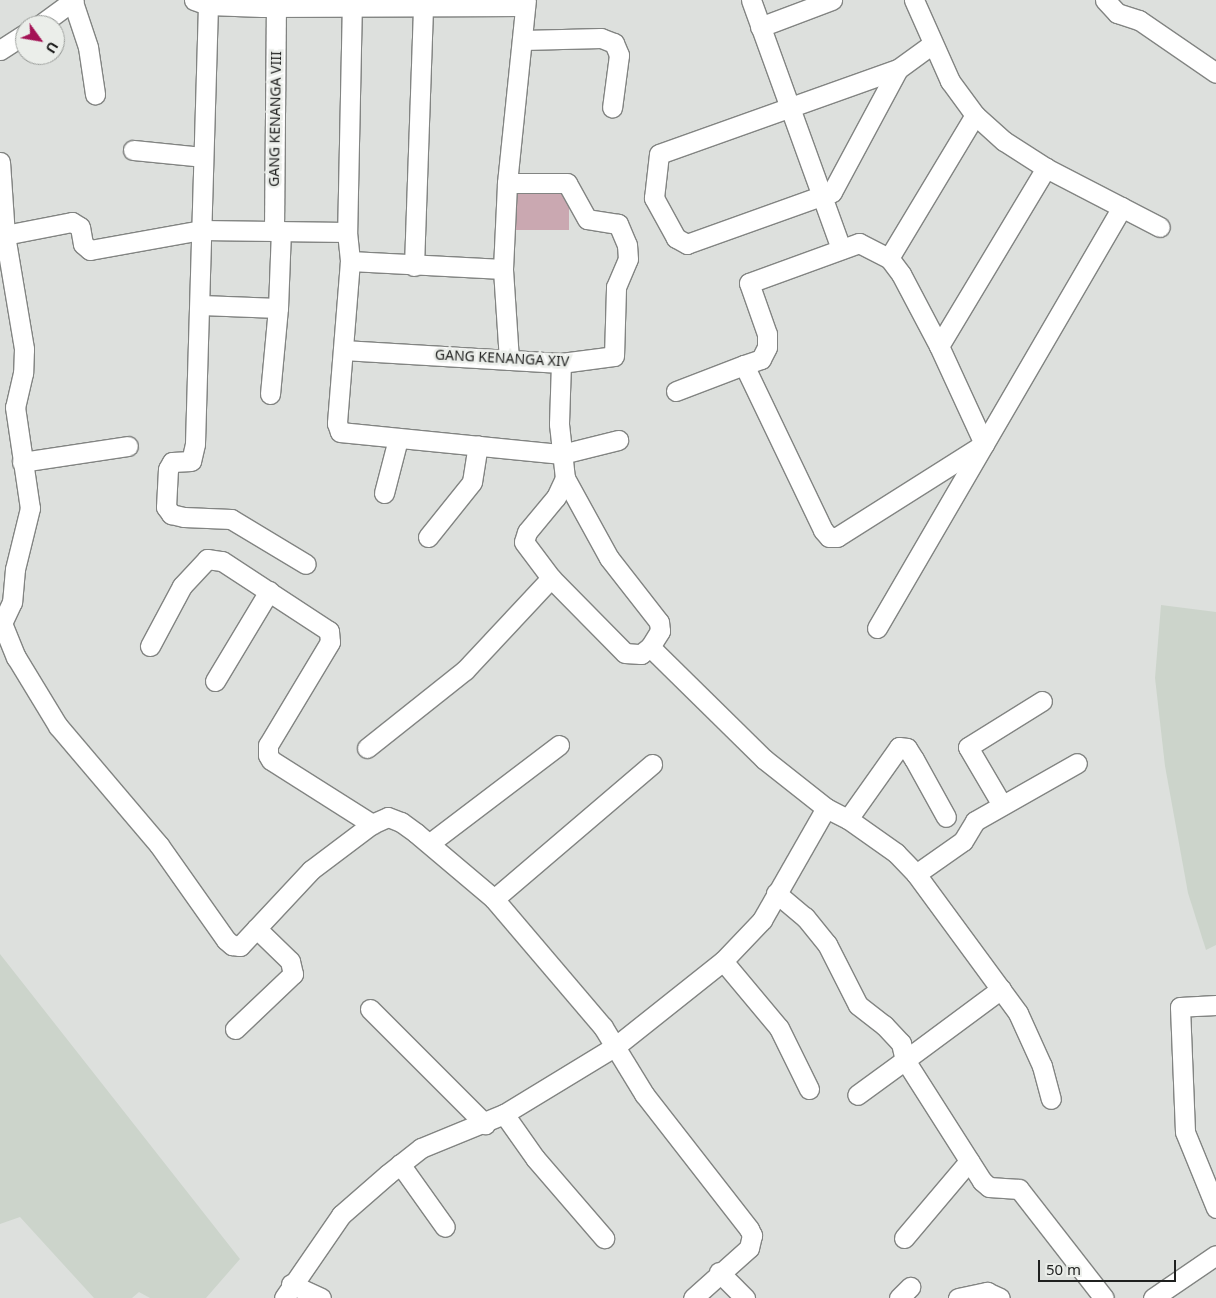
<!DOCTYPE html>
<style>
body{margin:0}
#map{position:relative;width:1216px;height:1298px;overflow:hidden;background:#dde0dd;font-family:"Noto Sans",sans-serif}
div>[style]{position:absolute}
.built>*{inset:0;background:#ccd4cb}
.green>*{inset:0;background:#caa8b1}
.roads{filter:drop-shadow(1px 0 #828482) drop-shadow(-1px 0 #828482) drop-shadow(0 1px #828482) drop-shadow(0 -1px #828482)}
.street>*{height:19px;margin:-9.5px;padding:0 9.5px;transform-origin:9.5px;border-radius:9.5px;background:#fff}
span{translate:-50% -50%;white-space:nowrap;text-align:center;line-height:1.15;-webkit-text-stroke:5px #ebeeea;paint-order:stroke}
.street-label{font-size:14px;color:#1f201f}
.north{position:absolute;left:15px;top:15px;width:50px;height:50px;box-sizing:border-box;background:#ebeeea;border:1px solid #999c99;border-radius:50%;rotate:122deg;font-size:14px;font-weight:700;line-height:20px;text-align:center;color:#1f201f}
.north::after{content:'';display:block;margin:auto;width:18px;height:22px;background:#a41355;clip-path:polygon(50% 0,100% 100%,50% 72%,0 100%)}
.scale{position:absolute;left:1038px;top:1260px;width:138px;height:22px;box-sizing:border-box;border:2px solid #1f201f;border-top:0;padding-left:6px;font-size:15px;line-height:18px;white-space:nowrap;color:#1f201f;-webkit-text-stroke:4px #ebeeea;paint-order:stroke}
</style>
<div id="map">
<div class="built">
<i style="clip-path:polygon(1161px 605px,1216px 612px,1216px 945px,1206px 950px,1188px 893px,1165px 766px,1155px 678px)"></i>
<i style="clip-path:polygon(0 954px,240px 1259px,206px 1298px,150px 1298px,139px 1292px,132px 1298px,94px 1298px,20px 1217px,0 1224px)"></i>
</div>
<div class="green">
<i style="clip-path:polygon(511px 189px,569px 189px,569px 230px,510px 230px)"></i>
</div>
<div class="roads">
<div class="street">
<i style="left:194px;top:0;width:15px;rotate:20deg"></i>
<i style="left:208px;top:5px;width:54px;rotate:2.1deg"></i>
<i style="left:262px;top:7px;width:263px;rotate:-0.2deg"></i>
<i style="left:352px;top:0;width:232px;rotate:91.2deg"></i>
<i style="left:347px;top:232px;width:29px;rotate:84deg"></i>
<i style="left:350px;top:261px;width:163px;rotate:94.6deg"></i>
<i style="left:337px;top:423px;width:9px;rotate:72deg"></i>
<i style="left:340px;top:432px;width:223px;rotate:5.7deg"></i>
<i style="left:562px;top:454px;width:58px;rotate:-14deg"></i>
<i style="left:751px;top:0;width:265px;rotate:70.1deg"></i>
<i style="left:914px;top:0;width:89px;rotate:66deg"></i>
<i style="left:950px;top:81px;width:42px;rotate:53.7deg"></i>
<i style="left:975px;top:115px;width:39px;rotate:42deg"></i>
<i style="left:1004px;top:141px;width:50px;rotate:32.7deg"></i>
<i style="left:1046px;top:168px;width:128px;rotate:27.4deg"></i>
<i style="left:1105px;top:0;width:18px;rotate:47deg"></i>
<i style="left:1117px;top:13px;width:23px;rotate:18deg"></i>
<i style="left:1139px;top:20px;width:93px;rotate:34.5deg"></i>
<i style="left:73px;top:2px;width:47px;rotate:71.6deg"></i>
<i style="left:88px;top:47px;width:48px;rotate:81.5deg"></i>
<i style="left:208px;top:5px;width:439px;rotate:91.7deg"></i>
<i style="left:195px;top:444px;width:17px;rotate:103deg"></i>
<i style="left:191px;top:461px;width:19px;rotate:177deg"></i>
<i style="left:172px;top:462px;width:8px;rotate:120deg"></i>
<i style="left:168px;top:469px;width:38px;rotate:93deg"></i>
<i style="left:166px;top:507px;width:9px;rotate:54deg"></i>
<i style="left:171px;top:514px;width:13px;rotate:13deg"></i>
<i style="left:184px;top:517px;width:47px;rotate:2.4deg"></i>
<i style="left:231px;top:519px;width:87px;rotate:31deg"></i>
<i style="left:40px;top:25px;width:42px;rotate:-36.3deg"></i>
<i style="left:760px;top:27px;width:77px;rotate:-20.6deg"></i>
<i style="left:523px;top:40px;width:78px;rotate:-1.5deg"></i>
<i style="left:601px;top:38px;width:14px;rotate:21deg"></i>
<i style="left:614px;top:43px;width:13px;rotate:67deg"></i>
<i style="left:619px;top:55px;width:53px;rotate:97.5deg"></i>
<i style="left:0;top:50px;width:30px;rotate:-33deg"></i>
<i style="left:898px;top:69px;width:140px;rotate:118.2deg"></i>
<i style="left:832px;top:192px;width:154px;rotate:160.3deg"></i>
<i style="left:687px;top:244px;width:13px;rotate:-151deg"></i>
<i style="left:676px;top:238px;width:46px;rotate:-118.8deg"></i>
<i style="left:654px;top:198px;width:44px;rotate:-83.5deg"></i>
<i style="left:659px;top:154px;width:254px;rotate:-19.6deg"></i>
<i style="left:898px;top:69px;width:41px;rotate:-36deg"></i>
<i style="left:133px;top:150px;width:70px;rotate:5.7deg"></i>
<i style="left:0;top:162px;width:73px;rotate:86.1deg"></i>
<i style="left:5px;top:235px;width:116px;rotate:80.5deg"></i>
<i style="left:24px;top:349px;width:24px;rotate:92deg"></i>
<i style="left:23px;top:373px;width:35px;rotate:103deg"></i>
<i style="left:15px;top:407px;width:102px;rotate:81.6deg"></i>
<i style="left:30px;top:508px;width:63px;rotate:103.8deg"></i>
<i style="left:15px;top:569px;width:33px;rotate:95deg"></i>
<i style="left:12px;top:602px;width:23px;rotate:115deg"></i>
<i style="left:2px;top:623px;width:37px;rotate:68deg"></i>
<i style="left:16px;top:657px;width:81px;rotate:58.7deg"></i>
<i style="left:58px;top:726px;width:156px;rotate:49.7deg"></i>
<i style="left:159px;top:845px;width:116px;rotate:54.8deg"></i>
<i style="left:226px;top:940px;width:8px;rotate:40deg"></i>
<i style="left:232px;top:945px;width:8px;rotate:7deg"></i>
<i style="left:240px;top:946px;width:104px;rotate:-46.9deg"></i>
<i style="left:311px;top:870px;width:76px;rotate:-37deg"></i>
<i style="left:372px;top:824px;width:17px;rotate:-24deg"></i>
<i style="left:388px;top:817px;width:14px;rotate:21deg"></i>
<i style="left:401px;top:822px;width:19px;rotate:36deg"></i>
<i style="left:416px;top:833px;width:102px;rotate:40.2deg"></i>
<i style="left:494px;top:899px;width:168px;rotate:49.6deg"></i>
<i style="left:603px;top:1027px;width:79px;rotate:58.5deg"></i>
<i style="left:644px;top:1094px;width:171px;rotate:52.1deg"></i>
<i style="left:749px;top:1229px;width:7px;rotate:63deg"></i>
<i style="left:752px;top:1235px;width:13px;rotate:103deg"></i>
<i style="left:749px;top:1248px;width:75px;rotate:138.2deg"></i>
<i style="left:274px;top:231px;width:224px;rotate:-89.5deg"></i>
<i style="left:5px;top:235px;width:68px;rotate:-11deg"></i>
<i style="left:72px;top:222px;width:9px;rotate:32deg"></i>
<i style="left:80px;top:227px;width:17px;rotate:80deg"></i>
<i style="left:83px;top:244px;width:9px;rotate:41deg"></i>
<i style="left:90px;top:250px;width:113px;rotate:-10.2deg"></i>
<i style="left:201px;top:230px;width:146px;rotate:0.8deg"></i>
<i style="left:889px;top:258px;width:167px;rotate:-59deg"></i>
<i style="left:350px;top:261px;width:153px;rotate:3deg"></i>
<i style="left:414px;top:266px;width:258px;rotate:-88deg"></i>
<i style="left:201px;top:305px;width:77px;rotate:2.2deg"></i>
<i style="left:278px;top:308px;width:77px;rotate:-87.8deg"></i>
<i style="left:939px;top:346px;width:208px;rotate:-59deg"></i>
<i style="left:343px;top:350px;width:218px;rotate:3.4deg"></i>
<i style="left:561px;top:363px;width:53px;rotate:-7.5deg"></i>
<i style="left:614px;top:356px;width:69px;rotate:-88.3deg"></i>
<i style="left:616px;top:287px;width:30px;rotate:-67deg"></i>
<i style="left:628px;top:259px;width:14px;rotate:-94deg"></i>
<i style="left:627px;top:245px;width:23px;rotate:-113deg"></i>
<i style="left:618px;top:224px;width:31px;rotate:-171deg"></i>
<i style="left:587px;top:219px;width:41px;rotate:-119.1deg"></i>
<i style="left:567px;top:183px;width:60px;rotate:180deg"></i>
<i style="left:509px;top:360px;width:91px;rotate:-93.8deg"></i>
<i style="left:503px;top:269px;width:86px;rotate:-87.3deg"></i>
<i style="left:507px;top:183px;width:184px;rotate:-84.1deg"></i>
<i style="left:561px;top:363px;width:61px;rotate:91.9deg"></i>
<i style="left:559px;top:424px;width:54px;rotate:83.7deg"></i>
<i style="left:565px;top:478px;width:21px;rotate:115deg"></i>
<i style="left:556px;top:497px;width:45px;rotate:129.6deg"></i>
<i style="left:527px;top:532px;width:10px;rotate:107deg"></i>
<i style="left:524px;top:542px;width:45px;rotate:53.1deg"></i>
<i style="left:551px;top:578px;width:105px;rotate:45.4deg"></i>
<i style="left:625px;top:653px;width:16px;rotate:4deg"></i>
<i style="left:641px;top:654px;width:11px;rotate:-38deg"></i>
<i style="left:650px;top:647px;width:19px;rotate:-58deg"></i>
<i style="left:660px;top:631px;width:9px;rotate:-96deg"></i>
<i style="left:659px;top:622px;width:81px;rotate:-128deg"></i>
<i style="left:609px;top:558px;width:91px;rotate:-118.8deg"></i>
<i style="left:676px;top:391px;width:73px;rotate:-20.9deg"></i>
<i style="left:744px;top:365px;width:18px;rotate:-19deg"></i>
<i style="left:761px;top:359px;width:13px;rotate:-63deg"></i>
<i style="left:767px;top:347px;width:13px;rotate:-90deg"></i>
<i style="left:767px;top:334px;width:54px;rotate:-109.4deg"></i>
<i style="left:749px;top:283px;width:117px;rotate:-20deg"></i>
<i style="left:859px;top:243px;width:34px;rotate:27deg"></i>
<i style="left:889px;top:258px;width:20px;rotate:53deg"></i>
<i style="left:901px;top:274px;width:81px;rotate:62.2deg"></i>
<i style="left:939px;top:346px;width:108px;rotate:65.3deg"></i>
<i style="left:984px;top:444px;width:174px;rotate:147.7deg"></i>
<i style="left:837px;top:537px;width:8px;rotate:180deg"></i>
<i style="left:829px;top:537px;width:9px;rotate:-131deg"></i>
<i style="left:823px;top:530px;width:183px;rotate:-115.6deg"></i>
<i style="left:270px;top:394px;width:86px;rotate:-84.7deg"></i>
<i style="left:22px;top:462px;width:107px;rotate:-8.6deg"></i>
<i style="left:384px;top:493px;width:56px;rotate:-75.5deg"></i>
<i style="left:428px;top:537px;width:70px;rotate:-51.3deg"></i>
<i style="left:472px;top:482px;width:37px;rotate:-81deg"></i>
<i style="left:877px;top:628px;width:487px;rotate:-59.8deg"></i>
<i style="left:150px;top:646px;width:68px;rotate:-61.9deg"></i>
<i style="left:182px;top:586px;width:37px;rotate:-47deg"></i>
<i style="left:207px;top:559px;width:15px;rotate:8deg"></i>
<i style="left:222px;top:561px;width:128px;rotate:33.2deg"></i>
<i style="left:329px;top:631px;width:11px;rotate:85deg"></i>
<i style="left:330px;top:642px;width:120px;rotate:121deg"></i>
<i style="left:268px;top:745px;width:10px;rotate:90deg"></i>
<i style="left:268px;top:755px;width:6px;rotate:59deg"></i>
<i style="left:271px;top:760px;width:120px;rotate:32.4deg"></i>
<i style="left:650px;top:647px;width:160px;rotate:44.5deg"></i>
<i style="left:764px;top:759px;width:79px;rotate:38.3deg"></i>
<i style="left:826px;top:808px;width:25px;rotate:27deg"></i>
<i style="left:848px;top:819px;width:59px;rotate:35.3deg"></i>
<i style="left:896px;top:853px;width:29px;rotate:46deg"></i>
<i style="left:916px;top:874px;width:172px;rotate:53.7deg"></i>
<i style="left:1018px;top:1013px;width:58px;rotate:65.6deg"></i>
<i style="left:1042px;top:1066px;width:34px;rotate:75deg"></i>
<i style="left:215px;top:681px;width:105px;rotate:-59deg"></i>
<i style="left:367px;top:748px;width:125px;rotate:-38.5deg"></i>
<i style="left:465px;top:670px;width:126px;rotate:-46.9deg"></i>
<i style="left:1002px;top:805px;width:67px;rotate:-120.4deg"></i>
<i style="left:968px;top:747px;width:87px;rotate:-31.9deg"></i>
<i style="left:848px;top:819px;width:88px;rotate:-54.7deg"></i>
<i style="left:899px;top:747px;width:8px;rotate:7deg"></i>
<i style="left:907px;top:748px;width:13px;rotate:58deg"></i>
<i style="left:914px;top:759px;width:66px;rotate:61.1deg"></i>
<i style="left:430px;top:843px;width:162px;rotate:-37.2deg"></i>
<i style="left:916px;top:874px;width:57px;rotate:-35.1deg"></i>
<i style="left:963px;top:841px;width:23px;rotate:-59deg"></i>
<i style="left:975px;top:821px;width:117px;rotate:-29.6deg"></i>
<i style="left:776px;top:893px;width:38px;rotate:40deg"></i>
<i style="left:805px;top:917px;width:35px;rotate:51deg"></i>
<i style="left:827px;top:944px;width:68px;rotate:63.1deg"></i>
<i style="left:858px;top:1005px;width:33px;rotate:38deg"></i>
<i style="left:884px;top:1025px;width:25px;rotate:47deg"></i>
<i style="left:901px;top:1043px;width:17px;rotate:77deg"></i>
<i style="left:905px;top:1060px;width:59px;rotate:143.9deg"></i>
<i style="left:494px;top:899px;width:208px;rotate:-40.5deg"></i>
<i style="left:723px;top:961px;width:87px;rotate:50.1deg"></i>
<i style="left:779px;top:1028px;width:68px;rotate:63.8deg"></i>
<i style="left:1001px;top:989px;width:119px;rotate:143.5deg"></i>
<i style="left:905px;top:1060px;width:143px;rotate:57.5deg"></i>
<i style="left:982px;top:1181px;width:9px;rotate:41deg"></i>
<i style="left:989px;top:1187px;width:30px;rotate:4deg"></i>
<i style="left:1019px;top:1189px;width:138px;rotate:52.1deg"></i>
<i style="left:1216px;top:1005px;width:36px;rotate:177deg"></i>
<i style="left:1180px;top:1007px;width:125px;rotate:87.7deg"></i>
<i style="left:1185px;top:1132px;width:82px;rotate:67.8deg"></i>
<i style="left:370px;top:1009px;width:163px;rotate:45deg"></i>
<i style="left:235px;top:1029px;width:80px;rotate:-43.5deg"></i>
<i style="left:293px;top:974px;width:13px;rotate:-103deg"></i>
<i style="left:290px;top:961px;width:47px;rotate:-135.9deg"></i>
<i style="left:504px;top:1114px;width:54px;rotate:54.8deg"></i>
<i style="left:535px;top:1158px;width:106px;rotate:49.2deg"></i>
<i style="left:400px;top:1164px;width:77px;rotate:54.5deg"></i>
<i style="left:904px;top:1238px;width:101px;rotate:-49.8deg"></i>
<i style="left:719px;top:1272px;width:37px;rotate:45deg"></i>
<i style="left:291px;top:1284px;width:33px;rotate:25deg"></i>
<i style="left:284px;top:1298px;width:101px;rotate:-55.5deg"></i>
<i style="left:341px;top:1215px;width:62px;rotate:-41.1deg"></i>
<i style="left:388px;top:1174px;width:42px;rotate:-38.2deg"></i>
<i style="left:421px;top:1148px;width:90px;rotate:-22.3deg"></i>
<i style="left:504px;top:1114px;width:131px;rotate:-31.3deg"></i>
<i style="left:616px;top:1046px;width:137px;rotate:-38.5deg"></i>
<i style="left:723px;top:961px;width:57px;rotate:-46.4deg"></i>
<i style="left:762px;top:920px;width:129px;rotate:-60.3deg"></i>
<i style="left:899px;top:1298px;width:16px;rotate:-45deg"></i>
<i style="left:958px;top:1298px;width:30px;rotate:-12deg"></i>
<i style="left:987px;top:1292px;width:14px;rotate:25deg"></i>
<i style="left:1153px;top:1298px;width:76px;rotate:-34.3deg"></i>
</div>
</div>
<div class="street-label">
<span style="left:275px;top:119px;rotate:-89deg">GANG KENANGA VIII</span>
<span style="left:502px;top:358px;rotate:3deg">GANG KENANGA XIV</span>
</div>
<div class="north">U</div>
<div class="scale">50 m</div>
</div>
